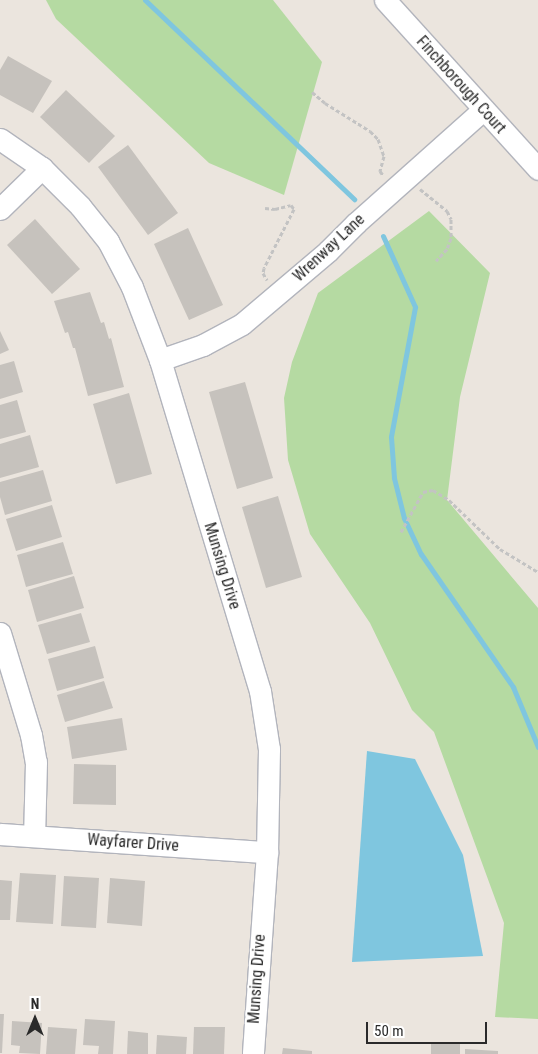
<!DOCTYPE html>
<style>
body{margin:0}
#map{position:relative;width:538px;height:1054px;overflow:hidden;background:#ebe5de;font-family:"Roboto Condensed",sans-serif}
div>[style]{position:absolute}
.green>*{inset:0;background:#b5daa2}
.water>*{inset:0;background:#7fc6df}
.stream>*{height:5px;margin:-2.5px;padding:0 2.5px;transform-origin:2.5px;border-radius:2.5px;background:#7fc6df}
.building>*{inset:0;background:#c6c2bd}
.path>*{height:3px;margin-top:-1.5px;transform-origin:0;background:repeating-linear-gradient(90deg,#c3c3c3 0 4px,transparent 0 6.5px)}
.roads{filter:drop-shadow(1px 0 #b2b4bc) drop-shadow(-1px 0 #b2b4bc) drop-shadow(0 1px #b2b4bc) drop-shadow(0 -1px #b2b4bc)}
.minor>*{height:21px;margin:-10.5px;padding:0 10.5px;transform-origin:10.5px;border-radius:10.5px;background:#fff}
span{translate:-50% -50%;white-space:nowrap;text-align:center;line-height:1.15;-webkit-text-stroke:4px #fff;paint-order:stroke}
.street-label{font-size:16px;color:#2a2a2a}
.north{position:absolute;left:10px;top:994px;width:50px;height:50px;-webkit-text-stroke:4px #fff;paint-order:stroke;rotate:0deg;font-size:14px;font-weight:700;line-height:20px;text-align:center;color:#2a2a2a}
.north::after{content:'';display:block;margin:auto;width:18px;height:22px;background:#2a2a2a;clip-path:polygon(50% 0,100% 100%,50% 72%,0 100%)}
.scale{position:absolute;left:366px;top:1022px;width:121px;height:22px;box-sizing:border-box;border:2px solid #2a2a2a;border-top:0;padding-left:6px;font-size:15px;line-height:18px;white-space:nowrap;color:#2a2a2a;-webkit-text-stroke:4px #fff;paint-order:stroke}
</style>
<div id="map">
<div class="green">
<i style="clip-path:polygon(46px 0,273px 0,322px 62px,284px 195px,209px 163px,56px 19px)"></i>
<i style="clip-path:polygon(429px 211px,490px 273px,460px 397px,447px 500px,538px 608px,538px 1019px,495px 1017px,504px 923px,434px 732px,412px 710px,370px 623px,310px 534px,288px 460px,284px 398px,292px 362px,318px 293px)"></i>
</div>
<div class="water">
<i style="clip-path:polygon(367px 751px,415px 759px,463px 855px,483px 956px,352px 962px)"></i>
</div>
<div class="stream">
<i style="left:145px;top:0;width:289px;rotate:43.6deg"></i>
<i style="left:383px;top:236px;width:78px;rotate:65.7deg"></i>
<i style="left:415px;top:307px;width:132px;rotate:100.5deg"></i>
<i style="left:391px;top:437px;width:41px;rotate:85.8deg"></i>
<i style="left:394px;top:478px;width:41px;rotate:76deg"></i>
<i style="left:404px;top:518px;width:40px;rotate:65deg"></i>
<i style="left:421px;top:554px;width:162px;rotate:55.3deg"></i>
<i style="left:513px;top:687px;width:65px;rotate:67.4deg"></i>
</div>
<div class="building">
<i style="clip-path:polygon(8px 56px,52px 81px,33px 113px,0 95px,0 70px)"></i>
<i style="clip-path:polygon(66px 90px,115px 136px,89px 163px,40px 117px)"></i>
<i style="clip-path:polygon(128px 145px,178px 213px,148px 235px,98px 167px)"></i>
<i style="clip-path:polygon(35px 219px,80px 269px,52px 294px,7px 245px)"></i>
<i style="clip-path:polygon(188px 228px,223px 305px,189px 320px,154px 244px)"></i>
<i style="clip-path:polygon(90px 292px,101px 323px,104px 322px,109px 339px,111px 338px,124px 387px,88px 396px,75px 348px,73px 348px,68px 332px,65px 333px,54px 301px)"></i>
<i style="clip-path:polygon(0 331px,9px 350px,0 354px)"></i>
<i style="clip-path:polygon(14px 361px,23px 392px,0 399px,0 365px)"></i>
<i style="clip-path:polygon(245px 382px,273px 478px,237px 489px,209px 392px)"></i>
<i style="clip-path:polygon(129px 393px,152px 474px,116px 484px,93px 404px)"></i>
<i style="clip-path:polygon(17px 400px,26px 432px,0 439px,0 405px)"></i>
<i style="clip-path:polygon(30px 435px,39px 467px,0 478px,0 444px)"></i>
<i style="clip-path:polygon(43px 470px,52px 501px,5px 515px,0 497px,0 482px)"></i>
<i style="clip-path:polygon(278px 496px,302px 577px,266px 588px,242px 507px)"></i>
<i style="clip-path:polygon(52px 505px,62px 537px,16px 551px,6px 519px)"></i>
<i style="clip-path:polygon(63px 542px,73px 574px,26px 587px,17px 555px)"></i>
<i style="clip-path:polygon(74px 576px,84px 608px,37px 622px,28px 590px)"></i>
<i style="clip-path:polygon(81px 613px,90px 642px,47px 654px,38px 625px)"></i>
<i style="clip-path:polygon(95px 646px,104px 678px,57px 691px,48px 659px)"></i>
<i style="clip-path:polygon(104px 681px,113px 708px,65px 722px,57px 695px)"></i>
<i style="clip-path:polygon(122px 718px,127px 750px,72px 759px,67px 727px)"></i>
<i style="clip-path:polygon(74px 764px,116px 765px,116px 805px,73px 804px)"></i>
<i style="clip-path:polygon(20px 873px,56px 875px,53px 924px,16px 922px)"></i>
<i style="clip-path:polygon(64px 876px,99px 878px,96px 928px,61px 926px)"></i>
<i style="clip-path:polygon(110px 878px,145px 881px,142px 926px,107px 923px)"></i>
<i style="clip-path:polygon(0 880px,12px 881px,10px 920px,0 920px)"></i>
<i style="clip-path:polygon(0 1014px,4px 1014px,2px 1053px,0 1053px)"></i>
<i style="clip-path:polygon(85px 1019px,115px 1021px,113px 1054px,98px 1054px,99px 1046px,83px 1045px)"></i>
<i style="clip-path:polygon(12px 1021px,42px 1023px,40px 1054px,19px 1053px,20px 1046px,11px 1045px)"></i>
<i style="clip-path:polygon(48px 1027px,77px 1029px,75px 1054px,46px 1054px)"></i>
<i style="clip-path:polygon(194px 1027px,225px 1027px,224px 1054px,193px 1054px)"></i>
<i style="clip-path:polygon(128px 1031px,148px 1033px,148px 1054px,127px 1054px)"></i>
<i style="clip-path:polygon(157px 1035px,187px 1037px,186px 1054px,156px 1054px)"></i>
<i style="clip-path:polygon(431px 1043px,460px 1044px,460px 1054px,431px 1054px)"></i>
<i style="clip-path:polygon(283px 1048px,312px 1051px,312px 1054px,282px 1054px)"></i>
<i style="clip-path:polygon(465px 1049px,498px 1051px,498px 1054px,465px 1054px)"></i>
</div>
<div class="path">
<i style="left:312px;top:92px;width:17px;rotate:40deg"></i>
<i style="left:325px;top:103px;width:53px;rotate:31.9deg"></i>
<i style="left:370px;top:131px;width:11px;rotate:45deg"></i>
<i style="left:378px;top:139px;width:18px;rotate:71deg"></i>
<i style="left:384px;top:156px;width:16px;rotate:105deg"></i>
<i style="left:380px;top:171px;width:5px;rotate:53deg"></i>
<i style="left:420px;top:189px;width:35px;rotate:39deg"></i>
<i style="left:447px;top:211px;width:9px;rotate:63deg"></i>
<i style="left:451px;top:219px;width:19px;rotate:90deg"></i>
<i style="left:451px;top:238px;width:12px;rotate:110deg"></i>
<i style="left:447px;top:249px;width:16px;rotate:133deg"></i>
<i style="left:265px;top:208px;width:10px;rotate:6deg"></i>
<i style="left:275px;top:209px;width:16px;rotate:-14deg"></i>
<i style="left:291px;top:205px;width:5px;rotate:53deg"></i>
<i style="left:294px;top:209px;width:66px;rotate:117deg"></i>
<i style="left:264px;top:268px;width:5px;rotate:101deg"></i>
<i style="left:263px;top:273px;width:8px;rotate:60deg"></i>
<i style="left:401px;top:532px;width:46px;rotate:-61.2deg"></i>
<i style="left:423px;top:492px;width:10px;rotate:-11deg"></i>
<i style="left:433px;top:490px;width:19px;rotate:32deg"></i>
<i style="left:449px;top:500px;width:71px;rotate:43.9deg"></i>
<i style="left:500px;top:549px;width:44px;rotate:31.2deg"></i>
</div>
<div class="roads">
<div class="minor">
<i style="left:385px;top:0;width:228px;rotate:47.8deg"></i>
<i style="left:0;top:139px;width:51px;rotate:34.6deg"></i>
<i style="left:42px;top:168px;width:54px;rotate:45deg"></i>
<i style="left:80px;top:206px;width:45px;rotate:51.3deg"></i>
<i style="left:108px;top:241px;width:52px;rotate:62.4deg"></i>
<i style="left:132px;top:287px;width:78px;rotate:69deg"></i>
<i style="left:160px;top:360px;width:346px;rotate:73.2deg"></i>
<i style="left:260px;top:691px;width:59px;rotate:81.2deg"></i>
<i style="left:269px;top:749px;width:103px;rotate:91.1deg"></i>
<i style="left:267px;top:852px;width:202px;rotate:94deg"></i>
<i style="left:0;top:209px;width:59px;rotate:-44.3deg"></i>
<i style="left:160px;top:360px;width:46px;rotate:-19.2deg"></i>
<i style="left:203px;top:345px;width:44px;rotate:-28.3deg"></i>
<i style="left:242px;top:324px;width:113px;rotate:-40.3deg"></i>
<i style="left:328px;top:251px;width:40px;rotate:-45deg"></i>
<i style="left:356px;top:223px;width:170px;rotate:-41.7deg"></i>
<i style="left:0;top:633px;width:107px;rotate:73.1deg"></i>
<i style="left:31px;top:735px;width:27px;rotate:80deg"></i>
<i style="left:36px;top:762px;width:74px;rotate:91.5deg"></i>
<i style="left:0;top:834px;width:268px;rotate:3.9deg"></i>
</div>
</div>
<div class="street-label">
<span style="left:461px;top:85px;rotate:48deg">Finchborough Court</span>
<span style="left:329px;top:248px;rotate:-43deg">Wrenway Lane</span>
<span style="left:222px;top:566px;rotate:73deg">Munsing Drive</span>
<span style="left:133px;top:843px;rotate:4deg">Wayfarer Drive</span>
<span style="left:257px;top:979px;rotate:-86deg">Munsing Drive</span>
</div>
<div class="north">N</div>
<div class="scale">50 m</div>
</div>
